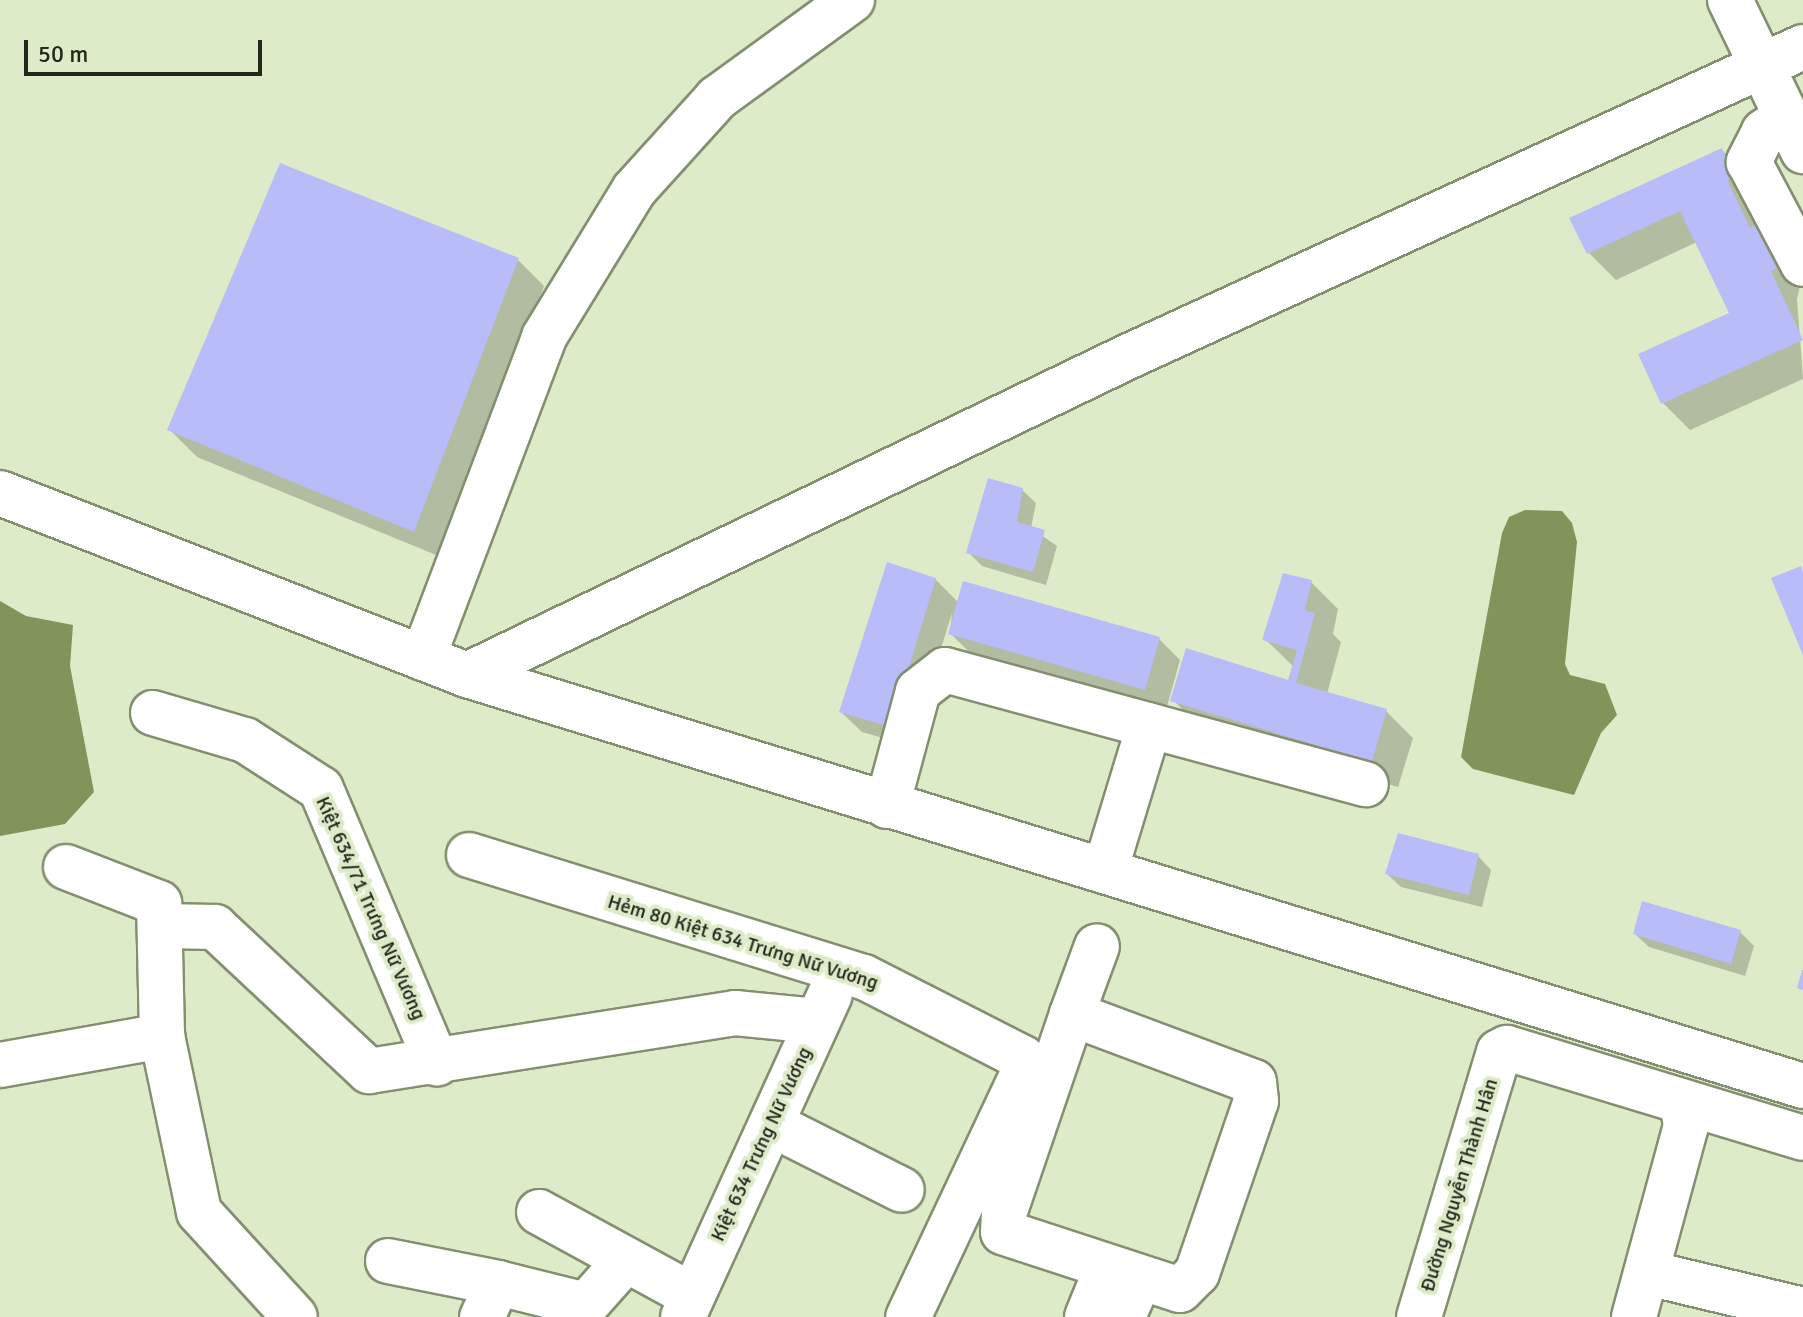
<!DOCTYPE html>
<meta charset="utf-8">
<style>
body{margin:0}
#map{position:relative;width:1803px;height:1317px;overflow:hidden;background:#deebc9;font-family:Signika,sans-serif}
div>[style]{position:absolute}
.water>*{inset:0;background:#81955b}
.shadow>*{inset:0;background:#0003}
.building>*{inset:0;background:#b8bcf8}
.roads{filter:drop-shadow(2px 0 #848f71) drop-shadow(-2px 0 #848f71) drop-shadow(0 2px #848f71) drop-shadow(0 -2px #848f71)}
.minor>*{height:44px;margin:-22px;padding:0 22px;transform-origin:22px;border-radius:22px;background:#fff}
span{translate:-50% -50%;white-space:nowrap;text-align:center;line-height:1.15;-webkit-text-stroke:8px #deebc9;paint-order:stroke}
.street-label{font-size:20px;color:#24281c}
.scale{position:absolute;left:24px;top:40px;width:238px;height:36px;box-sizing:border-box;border:4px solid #24281c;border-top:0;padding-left:10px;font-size:24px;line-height:28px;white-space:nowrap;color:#24281c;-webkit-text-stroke:6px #deebc9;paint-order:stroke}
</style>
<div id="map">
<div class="water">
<i style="clip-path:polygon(1525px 510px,1562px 511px,1572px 523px,1577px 542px,1565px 664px,1570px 675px,1605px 684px,1617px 715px,1601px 733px,1574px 795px,1473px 769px,1461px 757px,1502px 533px,1509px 517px)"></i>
<i style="clip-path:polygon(0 601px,26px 616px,73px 625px,70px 666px,94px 792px,65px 824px,0 836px)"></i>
</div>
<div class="shadow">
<i style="clip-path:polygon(1722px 150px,1749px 177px,1803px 273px,1797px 299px,1803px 379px,1690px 430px,1663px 403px,1732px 314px,1697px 242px,1616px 280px,1589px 253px)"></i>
<i style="clip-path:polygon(517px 259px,544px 286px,441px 557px,197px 457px,170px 430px)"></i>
<i style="clip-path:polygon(1022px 490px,1036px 503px,1031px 528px,1057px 546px,1046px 585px,982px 566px,968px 552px)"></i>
<i style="clip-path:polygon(935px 579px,959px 603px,1159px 639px,1180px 660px,1166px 710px,971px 654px,950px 633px,952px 613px,911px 746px,862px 732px,841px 712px)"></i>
<i style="clip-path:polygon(1311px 582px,1338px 609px,1333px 634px,1341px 642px,1327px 694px,1386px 711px,1413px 738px,1398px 787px,1200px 727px,1173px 700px,1290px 682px,1294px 667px,1265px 639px)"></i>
<i style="clip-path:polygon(1478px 856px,1491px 870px,1482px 907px,1401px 887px,1387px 874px)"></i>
<i style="clip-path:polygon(1740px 932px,1754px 946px,1745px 976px,1649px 947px,1635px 934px)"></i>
</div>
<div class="building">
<i style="clip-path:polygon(1722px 148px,1734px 177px,1727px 180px,1750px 228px,1766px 220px,1786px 264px,1771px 271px,1803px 340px,1661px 404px,1638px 354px,1729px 313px,1680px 211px,1587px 254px,1569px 218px)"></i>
<i style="clip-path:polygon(280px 163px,519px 258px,414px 532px,167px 430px)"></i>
<i style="clip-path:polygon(988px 478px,1023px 488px,1017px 522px,1045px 530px,1033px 572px,966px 553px)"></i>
<i style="clip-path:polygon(887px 562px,936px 578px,891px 727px,839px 712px)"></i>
<i style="clip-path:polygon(1801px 566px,1803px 572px,1803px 655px,1771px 578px)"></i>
<i style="clip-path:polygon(1283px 573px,1312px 580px,1305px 610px,1315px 613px,1296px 683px,1387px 709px,1372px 762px,1170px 701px,1186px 648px,1288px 680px,1297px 650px,1262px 640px)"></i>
<i style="clip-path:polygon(963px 581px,1160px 637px,1145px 690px,948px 634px)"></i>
<i style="clip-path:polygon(1398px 833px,1479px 854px,1469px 895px,1385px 874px)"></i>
<i style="clip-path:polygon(1642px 901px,1741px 930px,1731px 964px,1633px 934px)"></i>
<i style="clip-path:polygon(1802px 970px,1803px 970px,1803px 990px,1797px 988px)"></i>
</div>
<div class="roads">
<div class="minor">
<i style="left:1730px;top:0;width:168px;rotate:64.2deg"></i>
<i style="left:1786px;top:117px;width:27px;rotate:146deg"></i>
<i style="left:1764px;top:132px;width:34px;rotate:117deg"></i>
<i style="left:1749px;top:162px;width:115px;rotate:62.1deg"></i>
<i style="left:0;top:493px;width:501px;rotate:21.29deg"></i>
<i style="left:467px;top:675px;width:1398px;rotate:17.1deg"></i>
<i style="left:423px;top:658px;width:343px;rotate:-69.3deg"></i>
<i style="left:544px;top:337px;width:172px;rotate:-58.5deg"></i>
<i style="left:634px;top:190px;width:124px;rotate:-47.9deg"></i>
<i style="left:717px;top:98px;width:167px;rotate:-36deg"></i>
<i style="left:467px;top:675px;width:730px;rotate:-25.72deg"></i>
<i style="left:1125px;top:358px;width:746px;rotate:-24.64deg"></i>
<i style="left:153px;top:713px;width:96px;rotate:16.4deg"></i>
<i style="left:245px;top:740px;width:90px;rotate:32.8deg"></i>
<i style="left:321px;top:789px;width:298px;rotate:67.1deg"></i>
<i style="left:887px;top:806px;width:119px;rotate:-74.9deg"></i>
<i style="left:918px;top:691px;width:34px;rotate:-38deg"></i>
<i style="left:945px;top:670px;width:436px;rotate:15.2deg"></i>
<i style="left:469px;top:855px;width:413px;rotate:17.2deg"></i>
<i style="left:864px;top:977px;width:178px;rotate:27deg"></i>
<i style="left:1023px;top:1058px;width:13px;rotate:86deg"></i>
<i style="left:1024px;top:1071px;width:272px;rotate:115.2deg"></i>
<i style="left:66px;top:867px;width:100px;rotate:21.2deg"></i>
<i style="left:159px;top:903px;width:133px;rotate:88.7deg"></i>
<i style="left:162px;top:1036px;width:180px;rotate:78.1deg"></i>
<i style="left:199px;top:1212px;width:142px;rotate:47.6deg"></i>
<i style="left:1105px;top:871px;width:152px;rotate:-73.1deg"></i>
<i style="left:162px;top:926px;width:53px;rotate:1.1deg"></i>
<i style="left:215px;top:927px;width:211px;rotate:43.1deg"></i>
<i style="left:369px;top:1071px;width:371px;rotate:-9deg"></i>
<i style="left:735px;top:1013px;width:82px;rotate:5.6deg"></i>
<i style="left:1072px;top:1014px;width:194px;rotate:20.5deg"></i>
<i style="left:1254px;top:1082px;width:19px;rotate:84deg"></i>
<i style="left:1256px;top:1101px;width:182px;rotate:108.9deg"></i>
<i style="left:1197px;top:1273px;width:24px;rotate:135deg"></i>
<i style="left:1180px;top:1290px;width:186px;rotate:-161.9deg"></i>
<i style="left:1003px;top:1232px;width:18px;rotate:-87deg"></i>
<i style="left:1004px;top:1214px;width:211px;rotate:-71.2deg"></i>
<i style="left:1072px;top:1014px;width:72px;rotate:-69.8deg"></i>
<i style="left:0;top:1065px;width:165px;rotate:-10.1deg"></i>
<i style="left:773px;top:1125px;width:144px;rotate:26.7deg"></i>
<i style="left:539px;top:1212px;width:173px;rotate:28.6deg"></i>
<i style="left:388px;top:1261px;width:112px;rotate:11.3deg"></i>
<i style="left:498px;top:1283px;width:38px;rotate:115deg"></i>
<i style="left:1648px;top:1273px;width:159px;rotate:13.4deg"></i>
<i style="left:498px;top:1283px;width:91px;rotate:14deg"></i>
<i style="left:586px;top:1305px;width:60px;rotate:-48.4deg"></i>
<i style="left:683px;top:1317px;width:354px;rotate:-65.5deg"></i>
<i style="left:1087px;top:1317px;width:53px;rotate:-67.8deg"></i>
<i style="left:1123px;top:1317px;width:40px;rotate:-66.6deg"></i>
<i style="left:1419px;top:1317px;width:277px;rotate:-73.2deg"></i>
<i style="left:1499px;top:1052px;width:9px;rotate:-27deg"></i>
<i style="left:1507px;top:1048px;width:309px;rotate:16.9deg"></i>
<i style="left:1634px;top:1317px;width:198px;rotate:-74.8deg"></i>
<i style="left:1686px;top:1126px;width:25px;rotate:-99deg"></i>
</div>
</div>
<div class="street-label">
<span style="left:371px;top:908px;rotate:66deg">Kiệt 634/71 Trưng Nữ Vương</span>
<span style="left:743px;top:942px;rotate:17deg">Hẻm 80 Kiệt 634 Trưng Nữ Vương</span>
<span style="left:761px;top:1144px;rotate:-65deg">Kiệt 634 Trưng Nữ Vương</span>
<span style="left:1459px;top:1185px;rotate:-73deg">Đường Nguyễn Thành Hân</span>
</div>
<div class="scale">50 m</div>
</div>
